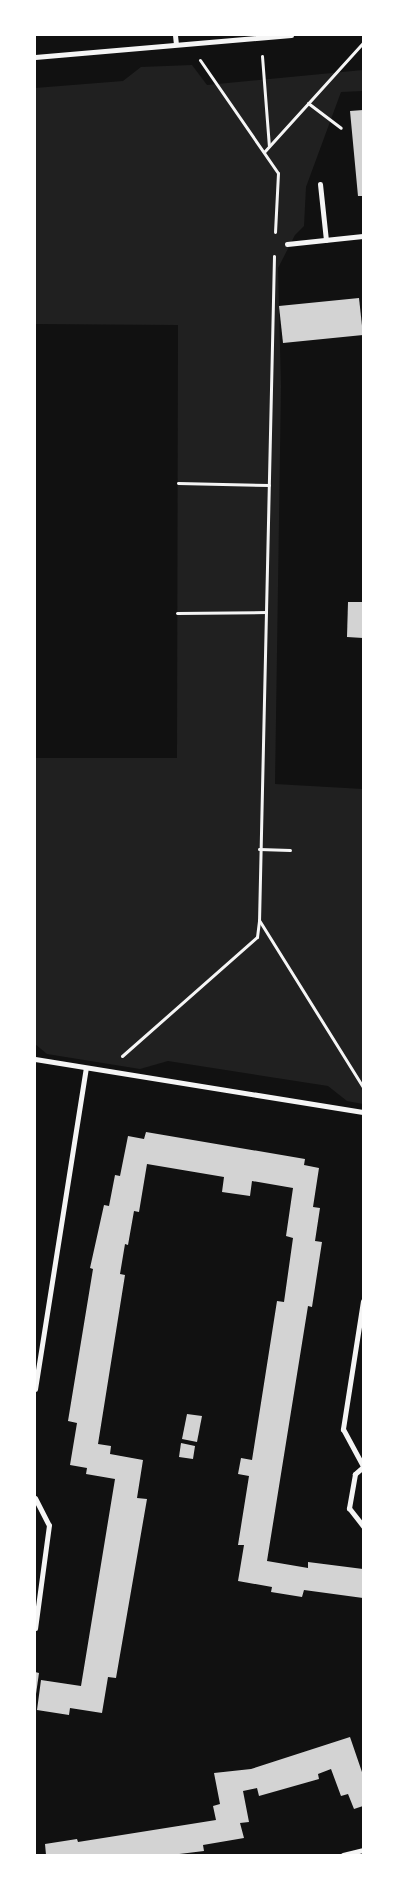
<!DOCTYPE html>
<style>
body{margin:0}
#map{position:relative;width:398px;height:1890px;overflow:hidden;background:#111;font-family:"PT Sans",sans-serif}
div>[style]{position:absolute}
.green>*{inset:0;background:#202020}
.building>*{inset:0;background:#d3d3d3}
.path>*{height:3px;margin:-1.5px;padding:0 1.5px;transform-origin:1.5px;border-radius:1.5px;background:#f5f5f5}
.minor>*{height:5px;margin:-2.5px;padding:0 2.5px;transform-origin:2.5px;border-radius:2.5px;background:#f5f5f5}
span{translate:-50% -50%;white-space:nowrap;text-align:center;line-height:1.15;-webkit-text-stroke:5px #fff;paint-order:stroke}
.frame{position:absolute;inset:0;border:36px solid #fff;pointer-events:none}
</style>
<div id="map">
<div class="green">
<i style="clip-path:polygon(192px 65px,207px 85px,363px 70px,363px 91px,341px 92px,306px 187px,304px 226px,295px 235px,278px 268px,281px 386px,275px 784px,363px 789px,363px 1104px,347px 1101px,328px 1086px,168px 1061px,140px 1069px,47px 1054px,35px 1044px,35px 758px,177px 758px,178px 325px,35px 324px,35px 88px,123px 81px,141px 67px)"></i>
</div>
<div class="building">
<i style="clip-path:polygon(363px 110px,363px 196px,358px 196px,350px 111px)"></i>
<i style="clip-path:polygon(359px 298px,363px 335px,283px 343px,279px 306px)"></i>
<i style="clip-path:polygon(348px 602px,363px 602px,363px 638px,347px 637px)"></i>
<i style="clip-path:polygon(146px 1132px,305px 1159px,304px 1165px,319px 1168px,313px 1207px,320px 1208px,315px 1241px,322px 1242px,312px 1307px,308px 1306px,267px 1561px,308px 1568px,308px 1562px,363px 1569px,363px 1598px,304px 1590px,302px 1597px,271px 1592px,272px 1587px,238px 1581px,244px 1545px,238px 1545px,249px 1476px,238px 1474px,241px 1458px,252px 1460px,277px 1301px,284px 1302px,293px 1238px,286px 1236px,293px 1188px,252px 1181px,250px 1196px,222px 1192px,224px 1177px,147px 1164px,139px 1212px,134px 1211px,128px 1245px,125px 1244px,120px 1274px,125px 1275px,98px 1444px,111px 1446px,110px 1454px,143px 1460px,137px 1498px,147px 1499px,116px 1678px,108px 1677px,102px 1713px,70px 1708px,69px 1715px,37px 1710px,41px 1680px,81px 1686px,115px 1479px,86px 1474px,87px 1468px,70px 1465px,77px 1423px,68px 1421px,93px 1269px,90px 1268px,104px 1205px,109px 1206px,115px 1175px,120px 1176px,128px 1136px,144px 1139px)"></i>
<i style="clip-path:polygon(187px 1414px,202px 1416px,197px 1442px,182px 1439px)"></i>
<i style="clip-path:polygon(181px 1443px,195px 1446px,193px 1459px,179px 1457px)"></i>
<i style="clip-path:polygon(35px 1672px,39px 1673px,36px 1694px,35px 1694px)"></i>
<i style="clip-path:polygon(350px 1737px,363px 1775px,363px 1806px,354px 1809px,348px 1794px,341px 1796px,331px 1769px,318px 1774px,319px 1779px,259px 1796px,257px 1788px,243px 1791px,249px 1822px,240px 1823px,244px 1838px,203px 1845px,204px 1851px,171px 1855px,46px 1855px,45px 1844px,77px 1839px,78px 1842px,216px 1820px,213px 1806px,220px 1804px,214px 1773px,251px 1769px)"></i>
</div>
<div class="path">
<i style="left:262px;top:56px;width:90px;rotate:85.6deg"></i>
<i style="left:200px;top:60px;width:137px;rotate:55.4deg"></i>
<i style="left:278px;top:173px;width:59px;rotate:92.9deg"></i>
<i style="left:308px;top:103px;width:41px;rotate:37.1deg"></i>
<i style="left:264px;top:152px;width:147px;rotate:-47.8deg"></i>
<i style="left:274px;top:256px;width:664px;rotate:91.29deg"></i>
<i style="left:259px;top:920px;width:197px;rotate:58.1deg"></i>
<i style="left:178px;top:483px;width:91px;rotate:1.3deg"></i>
<i style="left:177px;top:613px;width:89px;rotate:-0.6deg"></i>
<i style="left:259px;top:849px;width:31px;rotate:2deg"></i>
<i style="left:122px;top:1056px;width:180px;rotate:-41.4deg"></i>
<i style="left:257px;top:937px;width:16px;rotate:-83deg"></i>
</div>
<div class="minor">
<i style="left:175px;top:35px;width:9px;rotate:84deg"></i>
<i style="left:35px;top:57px;width:257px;rotate:-4.9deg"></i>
<i style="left:320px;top:184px;width:56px;rotate:83.9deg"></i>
<i style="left:287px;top:244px;width:76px;rotate:-6deg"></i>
<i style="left:35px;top:1059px;width:332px;rotate:9.2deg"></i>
<i style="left:363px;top:1301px;width:130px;rotate:98.9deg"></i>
<i style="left:343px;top:1429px;width:42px;rotate:61.6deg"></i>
<i style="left:35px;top:1389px;width:325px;rotate:-81deg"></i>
<i style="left:363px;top:1467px;width:11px;rotate:139deg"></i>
<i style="left:355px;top:1474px;width:35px;rotate:100deg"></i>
<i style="left:349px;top:1508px;width:23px;rotate:52deg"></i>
<i style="left:35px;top:1498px;width:30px;rotate:63deg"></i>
<i style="left:49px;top:1525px;width:104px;rotate:97.7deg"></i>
<i style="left:343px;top:1855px;width:21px;rotate:-14deg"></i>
</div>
<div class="frame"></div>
</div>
